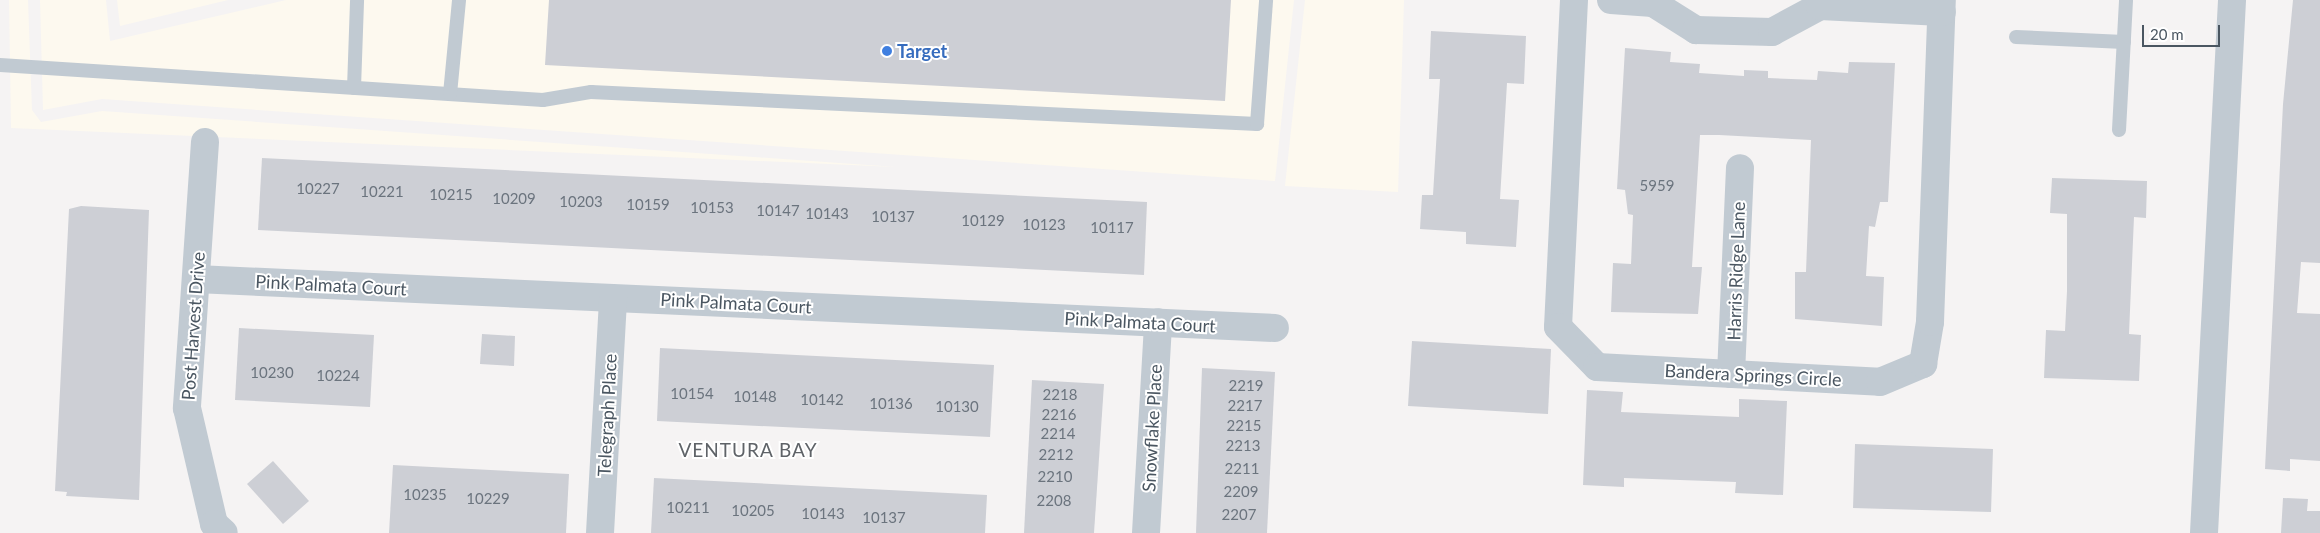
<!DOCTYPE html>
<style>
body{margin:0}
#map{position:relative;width:2320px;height:533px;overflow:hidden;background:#f5f3f3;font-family:Lato,sans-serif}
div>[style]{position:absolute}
.commercial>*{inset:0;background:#fdf9ef}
.building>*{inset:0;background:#cdcfd5}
.service>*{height:14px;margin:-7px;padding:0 7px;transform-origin:7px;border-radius:7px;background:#c1cad2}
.minor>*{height:28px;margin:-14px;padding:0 14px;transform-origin:14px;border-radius:14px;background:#c1cad2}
.dots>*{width:14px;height:14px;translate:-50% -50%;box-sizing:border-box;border:2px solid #fff;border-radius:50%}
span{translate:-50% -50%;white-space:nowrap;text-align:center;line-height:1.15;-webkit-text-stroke:4px #fff;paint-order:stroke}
.number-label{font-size:15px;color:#6b747e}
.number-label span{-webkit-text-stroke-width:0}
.shop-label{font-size:18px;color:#366cbe;font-weight:700}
.left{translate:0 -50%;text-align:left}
.street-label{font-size:18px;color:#4a5661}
.neighbourhood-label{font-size:19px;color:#5f6368;letter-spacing:1px}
.scale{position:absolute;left:2142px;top:25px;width:78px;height:22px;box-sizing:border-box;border:2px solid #4a5661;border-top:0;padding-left:6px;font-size:15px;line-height:18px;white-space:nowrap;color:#4a5661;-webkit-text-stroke:4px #fff;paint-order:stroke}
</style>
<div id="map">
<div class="commercial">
<i style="clip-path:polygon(9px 0,28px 0,32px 110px,41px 122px,102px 111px,896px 167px,11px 128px)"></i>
<i style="clip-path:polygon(40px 0,106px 0,110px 41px,286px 0,1294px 0,1275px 181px,102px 99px,43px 110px)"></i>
<i style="clip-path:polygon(117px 0,228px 0,120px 26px)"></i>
<i style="clip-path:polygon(1305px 0,1404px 0,1398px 192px,1285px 186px)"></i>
</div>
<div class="building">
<i style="clip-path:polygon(549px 0,1231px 0,1225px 101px,545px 65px)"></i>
<i style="clip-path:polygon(2293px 0,2320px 0,2320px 263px,2301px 262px,2297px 313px,2320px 314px,2320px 461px,2290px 459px,2290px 471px,2265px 469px,2283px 104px)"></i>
<i style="clip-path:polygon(1431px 31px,1526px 36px,1524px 84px,1507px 83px,1500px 199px,1519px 200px,1516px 247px,1466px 244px,1466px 232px,1420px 229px,1422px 195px,1433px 195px,1440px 79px,1429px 79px)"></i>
<i style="clip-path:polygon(1625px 48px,1671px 52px,1670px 62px,1700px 64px,1699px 73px,1744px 76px,1744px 70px,1768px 71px,1768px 78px,1817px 80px,1818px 71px,1848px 73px,1849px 62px,1895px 63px,1888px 202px,1880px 202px,1875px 227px,1869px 226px,1866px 276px,1884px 277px,1882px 326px,1795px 319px,1795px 272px,1806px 272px,1811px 140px,1719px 135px,1700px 135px,1692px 267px,1702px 267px,1698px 314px,1611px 312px,1613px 263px,1631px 264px,1633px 215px,1628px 214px,1625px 190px,1617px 189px)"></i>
<i style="clip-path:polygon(262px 158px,1147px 202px,1144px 275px,258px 230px)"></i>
<i style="clip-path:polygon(2052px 178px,2147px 181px,2146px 218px,2134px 217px,2129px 334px,2141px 335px,2139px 381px,2044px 378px,2046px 330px,2065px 331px,2067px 291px,2067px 214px,2050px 213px)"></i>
<i style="clip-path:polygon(81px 206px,149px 210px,139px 500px,66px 496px,67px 492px,55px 491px,69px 209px)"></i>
<i style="clip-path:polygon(239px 328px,374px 335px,370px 407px,235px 400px)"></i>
<i style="clip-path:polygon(482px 334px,515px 336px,514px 366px,480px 364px)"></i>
<i style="clip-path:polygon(1412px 341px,1551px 349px,1548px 414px,1408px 406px)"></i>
<i style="clip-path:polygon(660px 348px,994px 365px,990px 437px,657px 421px)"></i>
<i style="clip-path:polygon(1202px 368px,1275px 372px,1267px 533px,1196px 533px)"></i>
<i style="clip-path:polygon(1032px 380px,1104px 384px,1094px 533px,1024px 533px)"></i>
<i style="clip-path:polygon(1587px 390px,1623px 392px,1621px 412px,1739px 417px,1739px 399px,1787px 401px,1783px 495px,1735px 493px,1736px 482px,1624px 478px,1624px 487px,1583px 485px)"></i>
<i style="clip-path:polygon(1855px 444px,1993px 449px,1991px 512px,1853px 508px)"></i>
<i style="clip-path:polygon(273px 461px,309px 501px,283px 524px,247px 484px)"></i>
<i style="clip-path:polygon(393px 465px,569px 474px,566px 533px,389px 533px)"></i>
<i style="clip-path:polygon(654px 478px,987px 495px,985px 533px,651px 533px)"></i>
<i style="clip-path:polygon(2283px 498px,2308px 499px,2307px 511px,2320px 511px,2320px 533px,2281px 533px)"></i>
</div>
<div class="service">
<i style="left:2016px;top:37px;width:108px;rotate:2.7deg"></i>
<i style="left:0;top:65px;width:544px;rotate:3.69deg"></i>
<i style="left:543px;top:100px;width:49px;rotate:-9.5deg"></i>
<i style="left:591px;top:92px;width:667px;rotate:2.75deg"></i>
<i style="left:1257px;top:124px;width:124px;rotate:-85.8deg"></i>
<i style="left:354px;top:88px;width:88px;rotate:-88deg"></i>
<i style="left:450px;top:94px;width:94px;rotate:-84.5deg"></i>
<i style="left:2119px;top:130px;width:130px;rotate:-86.9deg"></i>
</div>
<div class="minor">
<i style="left:1574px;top:0;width:327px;rotate:92.8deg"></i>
<i style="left:1558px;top:327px;width:56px;rotate:45.7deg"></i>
<i style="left:1597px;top:367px;width:283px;rotate:3deg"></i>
<i style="left:1880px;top:382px;width:47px;rotate:-22.7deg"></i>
<i style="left:1923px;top:364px;width:43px;rotate:-80.5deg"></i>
<i style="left:1930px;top:322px;width:322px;rotate:-87.9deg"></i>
<i style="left:1611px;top:0;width:42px;rotate:4.1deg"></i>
<i style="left:1653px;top:3px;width:51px;rotate:32.1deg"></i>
<i style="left:1696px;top:30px;width:76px;rotate:1.5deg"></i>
<i style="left:1772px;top:32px;width:55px;rotate:-28.4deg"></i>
<i style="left:1820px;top:6px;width:122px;rotate:2.8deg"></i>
<i style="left:205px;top:142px;width:267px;rotate:93.9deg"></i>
<i style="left:187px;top:408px;width:119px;rotate:76.9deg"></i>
<i style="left:214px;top:524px;width:13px;rotate:42deg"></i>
<i style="left:196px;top:279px;width:1080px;rotate:2.6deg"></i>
<i style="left:1731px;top:374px;width:206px;rotate:-87.5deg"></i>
<i style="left:600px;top:533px;width:235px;rotate:-86.8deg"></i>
<i style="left:1146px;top:533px;width:211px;rotate:-86.7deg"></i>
<i style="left:2204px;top:533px;width:534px;rotate:-86.99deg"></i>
</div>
<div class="dots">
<i style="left:887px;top:51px;background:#3f7fe0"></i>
</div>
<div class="number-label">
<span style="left:1657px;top:186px">5959</span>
<span style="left:318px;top:189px">10227</span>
<span style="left:382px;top:192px">10221</span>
<span style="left:451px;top:195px">10215</span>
<span style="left:514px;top:199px">10209</span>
<span style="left:581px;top:202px">10203</span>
<span style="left:648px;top:205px">10159</span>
<span style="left:712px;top:208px">10153</span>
<span style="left:778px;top:211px">10147</span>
<span style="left:827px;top:214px">10143</span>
<span style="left:893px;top:217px">10137</span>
<span style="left:983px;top:221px">10129</span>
<span style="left:1044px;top:225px">10123</span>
<span style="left:1112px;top:228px">10117</span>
<span style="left:272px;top:373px">10230</span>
<span style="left:338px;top:376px">10224</span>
<span style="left:1246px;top:386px">2219</span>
<span style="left:692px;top:394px">10154</span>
<span style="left:1060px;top:395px">2218</span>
<span style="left:755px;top:397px">10148</span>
<span style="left:822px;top:400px">10142</span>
<span style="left:891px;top:404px">10136</span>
<span style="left:1245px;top:406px">2217</span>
<span style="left:957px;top:407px">10130</span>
<span style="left:1059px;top:415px">2216</span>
<span style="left:1244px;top:426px">2215</span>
<span style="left:1058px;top:434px">2214</span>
<span style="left:1243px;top:446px">2213</span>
<span style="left:1056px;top:455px">2212</span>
<span style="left:1242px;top:469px">2211</span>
<span style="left:1055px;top:477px">2210</span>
<span style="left:1241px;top:492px">2209</span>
<span style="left:425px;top:495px">10235</span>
<span style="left:488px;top:499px">10229</span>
<span style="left:1054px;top:501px">2208</span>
<span style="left:688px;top:508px">10211</span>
<span style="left:753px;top:511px">10205</span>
<span style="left:823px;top:514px">10143</span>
<span style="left:1239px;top:515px">2207</span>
<span style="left:884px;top:518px">10137</span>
</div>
<div class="shop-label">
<span class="left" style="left:897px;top:51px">Target</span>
</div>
<div class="street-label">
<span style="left:1736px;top:271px;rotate:-88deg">Harris Ridge Lane</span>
<span style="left:331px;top:285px;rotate:3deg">Pink Palmata Court</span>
<span style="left:736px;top:303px;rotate:3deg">Pink Palmata Court</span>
<span style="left:1140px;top:322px;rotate:3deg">Pink Palmata Court</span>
<span style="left:193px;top:326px;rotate:-86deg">Post Harvest Drive</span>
<span style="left:1753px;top:375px;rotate:3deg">Bandera Springs Circle</span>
<span style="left:607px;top:415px;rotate:-87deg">Telegraph Place</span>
<span style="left:1152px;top:428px;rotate:-87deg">Snowflake Place</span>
</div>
<div class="neighbourhood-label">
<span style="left:748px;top:450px">VENTURA BAY</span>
</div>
<div class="scale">20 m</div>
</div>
